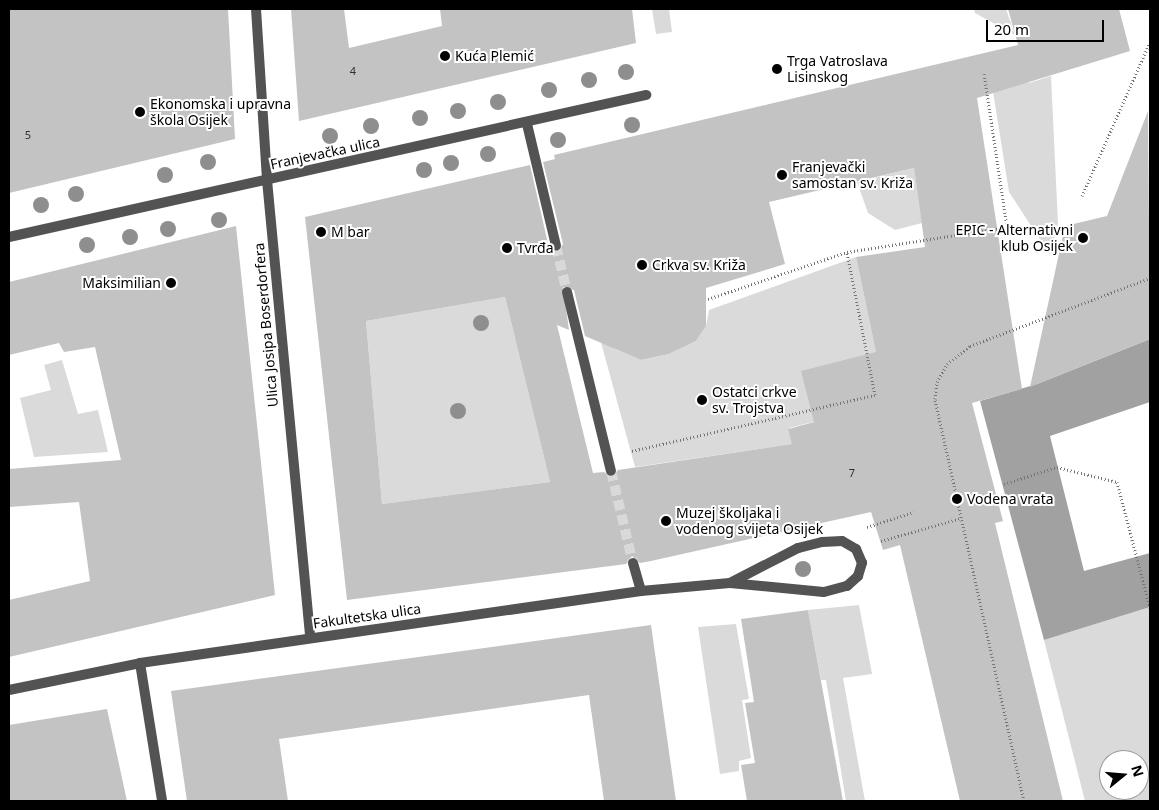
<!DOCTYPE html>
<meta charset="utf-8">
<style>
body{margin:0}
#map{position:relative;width:1159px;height:810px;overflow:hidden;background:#fff;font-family:"Noto Sans",sans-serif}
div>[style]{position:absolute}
.green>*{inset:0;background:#dadada}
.water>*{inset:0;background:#a1a1a1}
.building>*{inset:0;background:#c3c3c3}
.pedestrian-tunnel>*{height:10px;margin-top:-5px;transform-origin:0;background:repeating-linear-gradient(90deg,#d9d9d9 0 10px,transparent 0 15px)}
.path>*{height:3px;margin-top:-1.5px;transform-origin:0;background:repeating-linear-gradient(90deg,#757575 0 1px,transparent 0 3.5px)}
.pedestrian>*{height:10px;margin:-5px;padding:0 5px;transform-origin:5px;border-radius:5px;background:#535353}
.trees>*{width:16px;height:16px;margin:-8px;border-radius:50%;background:#8e8e8e}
.dots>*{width:14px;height:14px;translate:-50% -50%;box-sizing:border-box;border:2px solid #fff;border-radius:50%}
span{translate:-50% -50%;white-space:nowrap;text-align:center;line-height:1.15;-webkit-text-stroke:4px #fff;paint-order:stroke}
.number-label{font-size:11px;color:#313131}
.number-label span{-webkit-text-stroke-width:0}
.poi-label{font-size:14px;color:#000}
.left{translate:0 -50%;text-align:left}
.right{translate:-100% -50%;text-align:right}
.street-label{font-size:14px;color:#000}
.frame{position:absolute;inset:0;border:10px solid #000;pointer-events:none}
.north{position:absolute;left:1099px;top:750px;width:50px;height:50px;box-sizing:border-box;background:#fff;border:1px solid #999;border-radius:50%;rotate:73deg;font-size:14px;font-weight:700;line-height:20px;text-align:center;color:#000}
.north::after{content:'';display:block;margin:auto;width:18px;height:22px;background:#000;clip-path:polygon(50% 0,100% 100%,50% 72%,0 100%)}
.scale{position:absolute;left:986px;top:20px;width:118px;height:22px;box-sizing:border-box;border:2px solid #000;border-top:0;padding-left:6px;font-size:15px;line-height:18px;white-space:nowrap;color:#000;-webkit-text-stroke:4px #fff;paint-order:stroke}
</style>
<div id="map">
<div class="green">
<i style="clip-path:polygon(652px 9px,669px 9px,672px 32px,656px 34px)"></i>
<i style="clip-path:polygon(974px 9px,1006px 9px,1015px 35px,975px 13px)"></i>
<i style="clip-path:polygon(1024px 65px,1029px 83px,1051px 76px,1058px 224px,1050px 255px,1009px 192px,990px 73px)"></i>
<i style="clip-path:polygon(914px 168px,922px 223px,895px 230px,868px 213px,857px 182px)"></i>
<i style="clip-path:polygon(856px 257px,887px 403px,789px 428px,793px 444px,635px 467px,596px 324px,615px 349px,641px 360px,669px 354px,696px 341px,706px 326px,709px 310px)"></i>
<i style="clip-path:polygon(505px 297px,550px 482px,382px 504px,366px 321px)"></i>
<i style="clip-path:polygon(62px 360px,78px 414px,98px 410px,108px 452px,34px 457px,20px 398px,51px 390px,44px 365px)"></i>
<i style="clip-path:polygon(859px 605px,872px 674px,843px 678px,865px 801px,846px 801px,826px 680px,821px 680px,808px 610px)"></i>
<i style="clip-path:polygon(evenodd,1150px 607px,1150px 801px,1085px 801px,1044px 640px,1150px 607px,1109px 760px,1139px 760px,1139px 790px,1109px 790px,1109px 760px)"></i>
<i style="clip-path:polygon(736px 624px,749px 699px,742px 700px,751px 758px,739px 761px,739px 771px,720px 774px,698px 627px)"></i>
</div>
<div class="water">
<i style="clip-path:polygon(1150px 339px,1150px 402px,1050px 436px,1084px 571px,1150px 553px,1150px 607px,1044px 640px,980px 401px,1037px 384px)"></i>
</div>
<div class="building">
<i style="clip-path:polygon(9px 9px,228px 9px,235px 139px,9px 193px)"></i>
<i style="clip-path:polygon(291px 9px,344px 9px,349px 48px,442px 26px,440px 9px,632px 9px,636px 43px,299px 121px)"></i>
<i style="clip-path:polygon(evenodd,1008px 9px,1119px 9px,1130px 51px,977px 98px,1022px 389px,972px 403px,1003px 521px,995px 523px,1063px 801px,960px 801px,900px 545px,883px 550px,871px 512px,651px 561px,640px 563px,632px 556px,626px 564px,347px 600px,305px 217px,530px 165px,549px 248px,558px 253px,563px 244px,543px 162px,555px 159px,554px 155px,1018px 45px,1008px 9px,914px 168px,925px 247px,856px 257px,876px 352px,801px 371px,814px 422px,788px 429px,792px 444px,618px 470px,612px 478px,604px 472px,593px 473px,557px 325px,569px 330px,563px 287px,574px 290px,585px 336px,641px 360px,669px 354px,696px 341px,706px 326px,706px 288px,785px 264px,769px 202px,914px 168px,1008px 9px,505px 297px,550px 482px,382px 504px,366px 321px,505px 297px)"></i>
<i style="clip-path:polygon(1148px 111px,1150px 339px,1030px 387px,1065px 226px,1107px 216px)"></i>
<i style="clip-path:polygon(236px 226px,275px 595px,9px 657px,9px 600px,90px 581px,79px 502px,9px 507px,9px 469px,121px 460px,95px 347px,64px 352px,59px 343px,9px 355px,9px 282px)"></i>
<i style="clip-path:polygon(808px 610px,843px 801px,747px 801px,741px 765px,755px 763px,745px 703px,754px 702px,741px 619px)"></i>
<i style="clip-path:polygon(651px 625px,676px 801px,604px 801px,589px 695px,279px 739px,288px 801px,187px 801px,171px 691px)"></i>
<i style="clip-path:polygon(107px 709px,127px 801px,9px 801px,9px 725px)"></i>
</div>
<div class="pedestrian-tunnel">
<i style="left:556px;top:246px;width:47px;rotate:76.6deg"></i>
<i style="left:611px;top:471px;width:95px;rotate:76.6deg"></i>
</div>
<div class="path">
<i style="left:1082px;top:196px;width:168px;rotate:-66.2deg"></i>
<i style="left:708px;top:299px;width:147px;rotate:-18.7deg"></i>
<i style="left:847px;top:252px;width:162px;rotate:-8.9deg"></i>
<i style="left:1007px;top:227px;width:155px;rotate:-98.5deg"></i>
<i style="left:632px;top:451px;width:249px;rotate:-13deg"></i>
<i style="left:875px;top:395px;width:146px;rotate:-101.1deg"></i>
<i style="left:1004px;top:484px;width:56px;rotate:-17.8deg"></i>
<i style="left:1057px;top:467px;width:62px;rotate:14deg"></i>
<i style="left:1117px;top:482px;width:130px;rotate:75.3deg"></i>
<i style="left:867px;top:527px;width:49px;rotate:-17.7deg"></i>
<i style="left:881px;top:541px;width:83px;rotate:-16deg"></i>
<i style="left:1024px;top:801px;width:412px;rotate:-102.5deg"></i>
<i style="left:935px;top:399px;width:17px;rotate:-83deg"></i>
<i style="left:937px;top:382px;width:21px;rotate:-61deg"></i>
<i style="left:947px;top:364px;width:29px;rotate:-38deg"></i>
<i style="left:970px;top:346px;width:192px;rotate:-20.7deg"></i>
</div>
<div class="pedestrian">
<i style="left:256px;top:9px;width:171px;rotate:86.3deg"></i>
<i style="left:267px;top:180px;width:460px;rotate:84.6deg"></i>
<i style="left:527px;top:124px;width:125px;rotate:76.6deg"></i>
<i style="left:9px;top:237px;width:653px;rotate:-12.57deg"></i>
<i style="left:567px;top:292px;width:184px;rotate:76.2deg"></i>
<i style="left:633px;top:563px;width:29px;rotate:74deg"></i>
<i style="left:140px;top:663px;width:140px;rotate:80.9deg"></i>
<i style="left:9px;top:690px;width:134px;rotate:-11.6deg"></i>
<i style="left:140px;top:663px;width:506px;rotate:-8.18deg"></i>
<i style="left:641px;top:591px;width:89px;rotate:-5.1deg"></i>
<i style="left:730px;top:583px;width:94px;rotate:5.5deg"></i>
<i style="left:824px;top:592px;width:24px;rotate:-15deg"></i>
<i style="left:847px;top:586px;width:15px;rotate:-42deg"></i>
<i style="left:858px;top:576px;width:14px;rotate:-73deg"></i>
<i style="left:862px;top:563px;width:15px;rotate:-113deg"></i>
<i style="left:856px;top:549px;width:16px;rotate:-150deg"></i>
<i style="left:842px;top:541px;width:20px;rotate:177deg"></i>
<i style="left:822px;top:542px;width:25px;rotate:166deg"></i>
<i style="left:798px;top:548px;width:76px;rotate:152.8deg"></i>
</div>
<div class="trees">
<i style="left:626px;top:72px"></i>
<i style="left:589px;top:80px"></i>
<i style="left:549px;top:90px"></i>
<i style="left:498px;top:102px"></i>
<i style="left:458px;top:111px"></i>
<i style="left:420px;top:118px"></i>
<i style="left:632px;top:125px"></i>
<i style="left:371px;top:126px"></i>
<i style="left:330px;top:136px"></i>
<i style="left:558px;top:140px"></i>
<i style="left:488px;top:154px"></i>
<i style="left:208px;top:162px"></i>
<i style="left:451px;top:163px"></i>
<i style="left:424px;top:170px"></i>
<i style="left:165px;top:175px"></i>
<i style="left:76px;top:194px"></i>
<i style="left:41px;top:205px"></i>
<i style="left:219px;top:220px"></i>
<i style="left:168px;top:229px"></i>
<i style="left:130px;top:237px"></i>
<i style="left:87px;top:245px"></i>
<i style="left:481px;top:323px"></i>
<i style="left:458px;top:411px"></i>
<i style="left:803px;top:569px"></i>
</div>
<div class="dots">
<i style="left:445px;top:56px;background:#000"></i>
<i style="left:777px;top:69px;background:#000"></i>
<i style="left:140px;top:112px;background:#000"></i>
<i style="left:782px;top:175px;background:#000"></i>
<i style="left:321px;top:232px;background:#000"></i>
<i style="left:1083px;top:238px;background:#000"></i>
<i style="left:507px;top:248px;background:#000"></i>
<i style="left:642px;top:265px;background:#000"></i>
<i style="left:171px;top:283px;background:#000"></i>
<i style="left:702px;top:400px;background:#000"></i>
<i style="left:957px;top:499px;background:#000"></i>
<i style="left:666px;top:521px;background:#000"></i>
</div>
<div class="number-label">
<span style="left:353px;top:71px">4</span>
<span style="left:28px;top:135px">5</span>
<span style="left:852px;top:473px">7</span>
</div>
<div class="poi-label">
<span class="left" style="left:455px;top:56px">Kuća Plemić</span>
<span class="left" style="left:787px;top:69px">Trga Vatroslava<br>Lisinskog</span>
<span class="left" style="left:150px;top:112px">Ekonomska i upravna<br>škola Osijek</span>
<span class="left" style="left:792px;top:175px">Franjevački<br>samostan sv. Križa</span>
<span class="right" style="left:1073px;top:238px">EPIC - Alternativni<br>klub Osijek</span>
<span class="left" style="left:331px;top:232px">M bar</span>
<span class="left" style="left:517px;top:248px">Tvrđa</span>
<span class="left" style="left:652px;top:265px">Crkva sv. Križa</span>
<span class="right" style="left:161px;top:283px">Maksimilian</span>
<span class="left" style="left:712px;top:400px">Ostatci crkve<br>sv. Trojstva</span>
<span class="left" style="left:967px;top:499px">Vodena vrata</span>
<span class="left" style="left:676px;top:521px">Muzej školjaka i<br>vodenog svijeta Osijek</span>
</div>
<div class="street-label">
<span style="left:325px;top:153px;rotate:-12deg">Franjevačka ulica</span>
<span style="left:266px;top:325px;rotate:-95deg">Ulica Josipa Boserdorfera</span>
<span style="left:367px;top:616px;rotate:-8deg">Fakultetska ulica</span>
</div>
<div class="frame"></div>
<div class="north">N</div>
<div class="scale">20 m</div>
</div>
